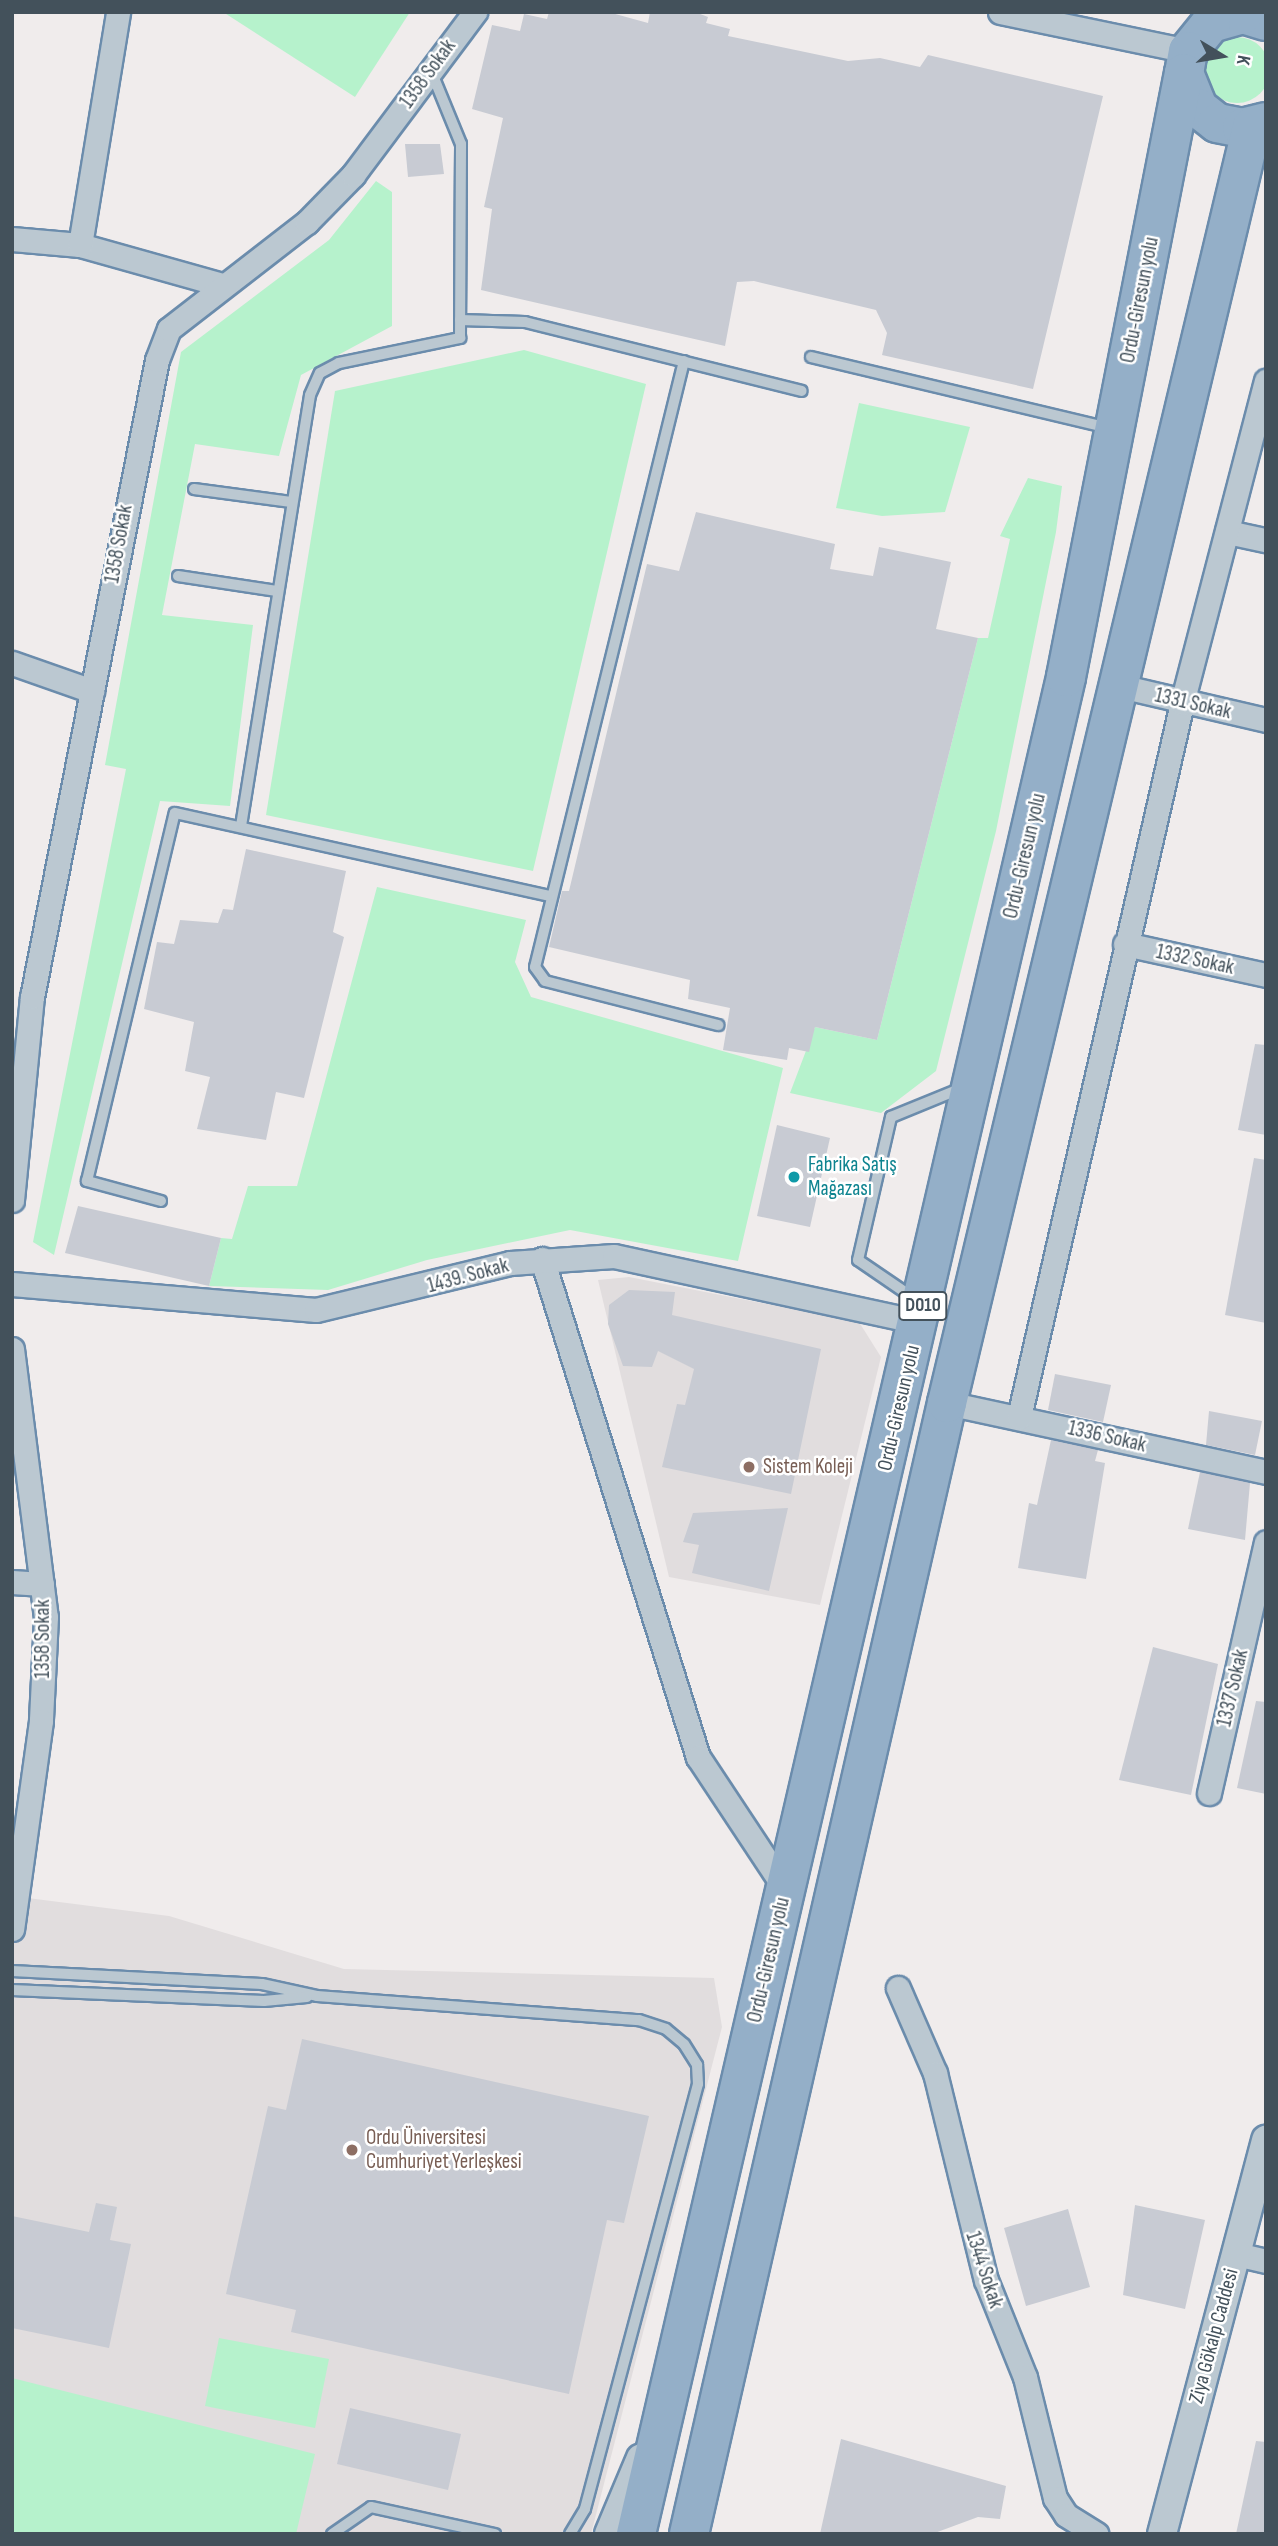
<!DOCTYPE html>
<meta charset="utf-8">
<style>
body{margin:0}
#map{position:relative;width:1278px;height:2546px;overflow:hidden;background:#f0ecec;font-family:"Sofia Sans Condensed",sans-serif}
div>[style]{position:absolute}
.education>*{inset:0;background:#e1ddde}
.green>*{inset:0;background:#b6f2cc}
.round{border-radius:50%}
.building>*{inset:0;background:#c8cbd3}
.roads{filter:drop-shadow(2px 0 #6b8cac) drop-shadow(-2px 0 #6b8cac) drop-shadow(0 2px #6b8cac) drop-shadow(0 -2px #6b8cac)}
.service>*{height:10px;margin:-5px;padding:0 5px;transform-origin:5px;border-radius:5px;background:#bbc8d1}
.minor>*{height:23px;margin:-11.5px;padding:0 11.5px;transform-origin:11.5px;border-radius:11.5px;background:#bbc8d1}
.tertiary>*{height:28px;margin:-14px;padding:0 14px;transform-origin:14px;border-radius:14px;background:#bbc8d1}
.trunk>*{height:38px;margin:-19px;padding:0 19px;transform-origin:19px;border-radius:19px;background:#94afc8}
.dots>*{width:19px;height:19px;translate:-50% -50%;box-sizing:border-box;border:4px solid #fff;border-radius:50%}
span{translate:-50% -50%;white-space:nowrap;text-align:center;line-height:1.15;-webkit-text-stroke:5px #fff;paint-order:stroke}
.shield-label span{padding:2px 5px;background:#fff;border:2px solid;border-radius:5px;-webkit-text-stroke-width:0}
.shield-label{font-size:19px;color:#43515b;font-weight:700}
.street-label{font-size:21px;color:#43515b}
.culture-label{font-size:21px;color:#0d838f}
.left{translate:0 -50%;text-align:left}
.education-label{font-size:21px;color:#785e54}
.frame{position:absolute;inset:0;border:14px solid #43515b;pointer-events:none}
.north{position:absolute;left:1187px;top:21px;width:70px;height:70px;-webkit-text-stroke:5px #fff;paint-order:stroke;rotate:101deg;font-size:19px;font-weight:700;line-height:28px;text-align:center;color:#43515b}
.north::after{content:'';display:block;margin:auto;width:24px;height:32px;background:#43515b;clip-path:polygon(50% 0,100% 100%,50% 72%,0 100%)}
</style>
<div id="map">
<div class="education">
<i style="clip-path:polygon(629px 1277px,859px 1322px,881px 1357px,820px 1605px,669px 1577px,598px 1280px)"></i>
<i style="clip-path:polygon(12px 1896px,169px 1916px,344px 1969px,714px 1978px,722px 2027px,591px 2534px,12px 2534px)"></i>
</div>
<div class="green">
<i style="clip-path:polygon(223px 12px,410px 12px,355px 97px)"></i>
<i class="round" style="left:1204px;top:37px;width:66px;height:66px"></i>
<i style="clip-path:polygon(376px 181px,392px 192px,392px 326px,301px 375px,279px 456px,195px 444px,162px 615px,253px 625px,230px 806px,160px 801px,54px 1255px,33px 1242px,126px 769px,105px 765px,181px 352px,329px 240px)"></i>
<i style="clip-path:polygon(524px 350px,646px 384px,533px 871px,266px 815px,335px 391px)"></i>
<i style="clip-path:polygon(859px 403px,970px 427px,945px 512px,882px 516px,836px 508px)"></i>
<i style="clip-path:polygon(1028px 478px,1062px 486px,1056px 532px,996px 831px,936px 1071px,881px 1113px,790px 1093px,815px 1027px,877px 1040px,978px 638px,988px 638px,1010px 539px,1000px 536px)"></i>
<i style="clip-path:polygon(377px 887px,526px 920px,515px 962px,531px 997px,783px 1068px,738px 1261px,570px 1230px,427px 1260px,328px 1290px,209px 1286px,221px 1238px,232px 1239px,248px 1186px,297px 1186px)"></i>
<i style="clip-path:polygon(219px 2338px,329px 2359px,315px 2428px,205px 2406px)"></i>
<i style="clip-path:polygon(12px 2378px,315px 2454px,296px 2534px,12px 2534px)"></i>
</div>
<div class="building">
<i style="clip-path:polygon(549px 12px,608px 12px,648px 23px,650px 12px,695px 12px,708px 17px,706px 23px,730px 29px,728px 36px,848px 61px,880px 58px,920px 67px,928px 55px,1103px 96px,1033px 389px,882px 355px,887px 333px,876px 310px,754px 281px,737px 282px,725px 346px,481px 290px,492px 209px,484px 207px,503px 118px,472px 109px,492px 25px,520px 31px,524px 14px,547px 19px)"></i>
<i style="clip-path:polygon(405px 144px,440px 144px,444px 174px,408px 177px)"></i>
<i style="clip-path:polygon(696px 512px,835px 544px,830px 569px,873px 576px,879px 547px,951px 562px,936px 629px,978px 638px,877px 1040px,815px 1027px,809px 1052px,789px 1048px,787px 1060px,723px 1050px,730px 1008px,688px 999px,690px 980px,549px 947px,562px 891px,569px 891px,647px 564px,679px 571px)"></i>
<i style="clip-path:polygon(246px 849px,346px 871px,333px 932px,344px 937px,304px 1098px,276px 1092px,266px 1140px,197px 1129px,210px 1077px,185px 1071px,194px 1022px,144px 1009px,157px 942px,174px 944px,180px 920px,218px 923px,223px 909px,233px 910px)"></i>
<i style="clip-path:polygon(1255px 1044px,1266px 1045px,1266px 1135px,1238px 1130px)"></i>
<i style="clip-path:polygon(777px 1125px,830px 1138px,810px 1227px,757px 1216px)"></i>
<i style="clip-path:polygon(1254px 1158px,1266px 1160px,1266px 1323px,1225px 1315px)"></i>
<i style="clip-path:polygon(78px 1206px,221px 1238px,209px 1286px,65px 1253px)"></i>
<i style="clip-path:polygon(629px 1290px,675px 1292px,672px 1315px,821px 1349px,791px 1494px,662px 1467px,677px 1404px,685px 1405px,694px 1369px,658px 1351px,652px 1367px,623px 1366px,608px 1324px,609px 1305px)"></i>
<i style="clip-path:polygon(1055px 1374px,1111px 1385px,1103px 1422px,1048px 1410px)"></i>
<i style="clip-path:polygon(1209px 1411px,1262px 1421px,1255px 1455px,1206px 1445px)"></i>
<i style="clip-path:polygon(1051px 1440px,1098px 1450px,1095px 1461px,1105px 1463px,1086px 1579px,1018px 1568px,1029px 1503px,1037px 1505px)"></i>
<i style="clip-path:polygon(1200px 1472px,1250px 1483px,1245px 1540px,1188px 1529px)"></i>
<i style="clip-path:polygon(788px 1508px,769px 1591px,692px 1573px,699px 1545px,683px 1542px,693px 1513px)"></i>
<i style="clip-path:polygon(1153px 1647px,1218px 1664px,1191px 1795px,1119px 1780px)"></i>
<i style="clip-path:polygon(1256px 1701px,1266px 1702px,1266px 1794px,1237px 1788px)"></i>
<i style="clip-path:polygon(302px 2039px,649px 2116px,624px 2223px,607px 2220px,569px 2394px,291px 2332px,296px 2310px,226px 2294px,268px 2106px,286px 2110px)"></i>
<i style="clip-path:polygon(96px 2203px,117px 2207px,110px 2240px,131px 2244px,109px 2348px,12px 2328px,12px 2216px,89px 2232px)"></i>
<i style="clip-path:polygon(1135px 2205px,1205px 2220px,1185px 2309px,1123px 2295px)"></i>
<i style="clip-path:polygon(1068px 2209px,1090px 2287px,1026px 2306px,1004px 2228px)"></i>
<i style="clip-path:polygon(350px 2408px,461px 2434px,448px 2490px,337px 2464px)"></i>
<i style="clip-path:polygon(841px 2439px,1006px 2486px,1000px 2519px,978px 2517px,932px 2534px,820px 2534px)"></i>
<i style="clip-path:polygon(1256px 2441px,1266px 2442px,1266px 2534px,1236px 2534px)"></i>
</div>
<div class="roads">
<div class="service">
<i style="left:460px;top:320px;width:65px;rotate:1.8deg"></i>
<i style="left:525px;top:322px;width:285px;rotate:14deg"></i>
<i style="left:811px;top:357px;width:305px;rotate:13.4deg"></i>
<i style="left:684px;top:361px;width:624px;rotate:103.81deg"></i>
<i style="left:535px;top:967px;width:17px;rotate:54deg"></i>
<i style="left:545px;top:981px;width:179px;rotate:14.3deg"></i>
<i style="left:194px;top:489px;width:98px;rotate:7.6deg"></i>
<i style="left:178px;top:576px;width:100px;rotate:8.6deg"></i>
<i style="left:241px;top:826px;width:436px;rotate:-80.9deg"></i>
<i style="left:310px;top:395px;width:24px;rotate:-66deg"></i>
<i style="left:320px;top:373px;width:21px;rotate:-28deg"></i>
<i style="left:339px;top:363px;width:124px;rotate:-11.7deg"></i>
<i style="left:460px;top:338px;width:194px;rotate:-89.7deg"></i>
<i style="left:461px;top:144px;width:79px;rotate:-112.3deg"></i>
<i style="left:161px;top:1201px;width:77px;rotate:-164.9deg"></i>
<i style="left:87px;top:1181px;width:378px;rotate:-76.6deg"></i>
<i style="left:175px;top:813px;width:383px;rotate:12.5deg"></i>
<i style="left:915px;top:1299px;width:69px;rotate:-145.6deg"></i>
<i style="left:858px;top:1260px;width:147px;rotate:-77deg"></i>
<i style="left:891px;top:1117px;width:77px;rotate:-22.2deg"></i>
<i style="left:12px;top:1971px;width:250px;rotate:3deg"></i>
<i style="left:262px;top:1984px;width:56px;rotate:12.3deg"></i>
<i style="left:317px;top:1996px;width:323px;rotate:4.3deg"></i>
<i style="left:639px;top:2020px;width:28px;rotate:18deg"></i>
<i style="left:666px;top:2029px;width:23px;rotate:40deg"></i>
<i style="left:684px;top:2044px;width:25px;rotate:58deg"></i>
<i style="left:697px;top:2065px;width:19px;rotate:87deg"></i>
<i style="left:698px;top:2084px;width:440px;rotate:104.9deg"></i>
<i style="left:585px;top:2509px;width:29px;rotate:121deg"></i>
<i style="left:12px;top:1990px;width:252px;rotate:2.5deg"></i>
<i style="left:264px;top:2001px;width:43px;rotate:-5.3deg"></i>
<i style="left:332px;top:2534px;width:47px;rotate:-34.7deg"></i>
<i style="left:371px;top:2507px;width:127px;rotate:12.3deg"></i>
</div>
<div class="minor">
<i style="left:1000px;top:12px;width:192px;rotate:11.7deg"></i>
<i style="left:12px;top:239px;width:68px;rotate:5deg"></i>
<i style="left:80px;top:245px;width:148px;rotate:15.7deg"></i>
<i style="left:80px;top:245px;width:236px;rotate:-80.7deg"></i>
<i style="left:1227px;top:532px;width:40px;rotate:12deg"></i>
<i style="left:12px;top:663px;width:85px;rotate:19.3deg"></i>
<i style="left:1120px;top:686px;width:150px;rotate:13.1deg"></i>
<i style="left:1125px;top:944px;width:144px;rotate:12.4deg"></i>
<i style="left:12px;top:1200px;width:204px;rotate:-84.4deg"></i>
<i style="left:32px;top:997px;width:649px;rotate:-78.9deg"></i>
<i style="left:157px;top:360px;width:33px;rotate:-69deg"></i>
<i style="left:169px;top:329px;width:175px;rotate:-37.8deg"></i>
<i style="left:307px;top:222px;width:66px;rotate:-45.6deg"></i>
<i style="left:353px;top:175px;width:204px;rotate:-53.2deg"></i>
<i style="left:542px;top:1259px;width:522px;rotate:72.61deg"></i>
<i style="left:698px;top:1757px;width:159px;rotate:56.5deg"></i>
<i style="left:12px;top:1284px;width:305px;rotate:4.9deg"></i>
<i style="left:316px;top:1310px;width:200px;rotate:-13.6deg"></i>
<i style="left:510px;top:1263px;width:104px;rotate:-3.9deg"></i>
<i style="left:614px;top:1256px;width:312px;rotate:12.2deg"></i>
<i style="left:12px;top:1349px;width:270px;rotate:82.8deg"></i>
<i style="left:46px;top:1617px;width:104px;rotate:92.8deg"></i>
<i style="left:41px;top:1721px;width:210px;rotate:97.9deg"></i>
<i style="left:947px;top:1403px;width:326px;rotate:12.2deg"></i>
<i style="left:1019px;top:1417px;width:732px;rotate:-77.14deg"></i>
<i style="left:1182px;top:703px;width:333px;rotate:-75.4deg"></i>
<i style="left:12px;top:1582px;width:30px;rotate:4deg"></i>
<i style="left:1209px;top:1793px;width:257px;rotate:-77.2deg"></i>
<i style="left:898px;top:1988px;width:93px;rotate:66.5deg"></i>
<i style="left:935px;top:2073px;width:213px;rotate:76.2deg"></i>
<i style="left:986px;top:2280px;width:105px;rotate:68.1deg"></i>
<i style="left:1025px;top:2377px;width:125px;rotate:76.1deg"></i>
<i style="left:1055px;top:2498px;width:20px;rotate:57deg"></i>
<i style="left:1066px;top:2515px;width:36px;rotate:32deg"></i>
<i style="left:1236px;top:2254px;width:31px;rotate:13deg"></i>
</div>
<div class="tertiary">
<i style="left:609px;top:2534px;width:82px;rotate:-67.2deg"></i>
<i style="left:1162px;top:2534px;width:408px;rotate:-75.2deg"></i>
</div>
<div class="trunk">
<i style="left:1266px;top:21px;width:24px;rotate:-163deg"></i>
<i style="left:1243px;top:14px;width:33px;rotate:164deg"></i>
<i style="left:1211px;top:23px;width:36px;rotate:129deg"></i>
<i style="left:1188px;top:51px;width:22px;rotate:100deg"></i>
<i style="left:1184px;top:73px;width:38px;rotate:68deg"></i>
<i style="left:1198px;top:108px;width:24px;rotate:38deg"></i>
<i style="left:1217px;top:123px;width:25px;rotate:11deg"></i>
<i style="left:1242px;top:128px;width:25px;rotate:-14deg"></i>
<i style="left:636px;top:2534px;width:1906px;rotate:-76.96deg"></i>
<i style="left:1066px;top:677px;width:615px;rotate:-78.95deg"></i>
<i style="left:689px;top:2534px;width:1160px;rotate:-77.15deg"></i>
<i style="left:947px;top:1403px;width:1312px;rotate:-76.56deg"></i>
</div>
</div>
<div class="dots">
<i style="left:794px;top:1177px;background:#0f9aa8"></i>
<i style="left:749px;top:1467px;background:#8d6e63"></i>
<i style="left:352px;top:2150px;background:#8d6e63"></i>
</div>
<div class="shield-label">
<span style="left:923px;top:1306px">D010</span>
</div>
<div class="street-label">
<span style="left:428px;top:74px;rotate:-54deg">1358 Sokak</span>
<span style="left:1140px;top:300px;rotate:-79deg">Ordu-Giresun yolu</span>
<span style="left:119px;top:544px;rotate:-80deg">1358 Sokak</span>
<span style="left:1193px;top:704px;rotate:13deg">1331 Sokak</span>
<span style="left:1025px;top:856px;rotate:-77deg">Ordu-Giresun yolu</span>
<span style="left:1195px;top:960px;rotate:12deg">1332 Sokak</span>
<span style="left:468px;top:1276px;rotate:-15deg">1439. Sokak</span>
<span style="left:899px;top:1408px;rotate:-77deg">Ordu-Giresun yolu</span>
<span style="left:1107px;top:1437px;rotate:13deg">1336 Sokak</span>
<span style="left:43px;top:1639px;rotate:-90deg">1358 Sokak</span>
<span style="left:1233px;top:1688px;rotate:-77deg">1337 Sokak</span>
<span style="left:769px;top:1960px;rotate:-77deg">Ordu-Giresun yolu</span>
<span style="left:984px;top:2270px;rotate:72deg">1344 Sokak</span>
<span style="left:1214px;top:2336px;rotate:-75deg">Ziya Gökalp Caddesi</span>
</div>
<div class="culture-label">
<span class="left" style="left:808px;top:1177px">Fabrika Satış<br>Mağazası</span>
</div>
<div class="education-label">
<span class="left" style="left:763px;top:1467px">Sistem Koleji</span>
<span class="left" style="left:366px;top:2150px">Ordu Üniversitesi<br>Cumhuriyet Yerleşkesi</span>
</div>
<div class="frame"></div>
<div class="north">K</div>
</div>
